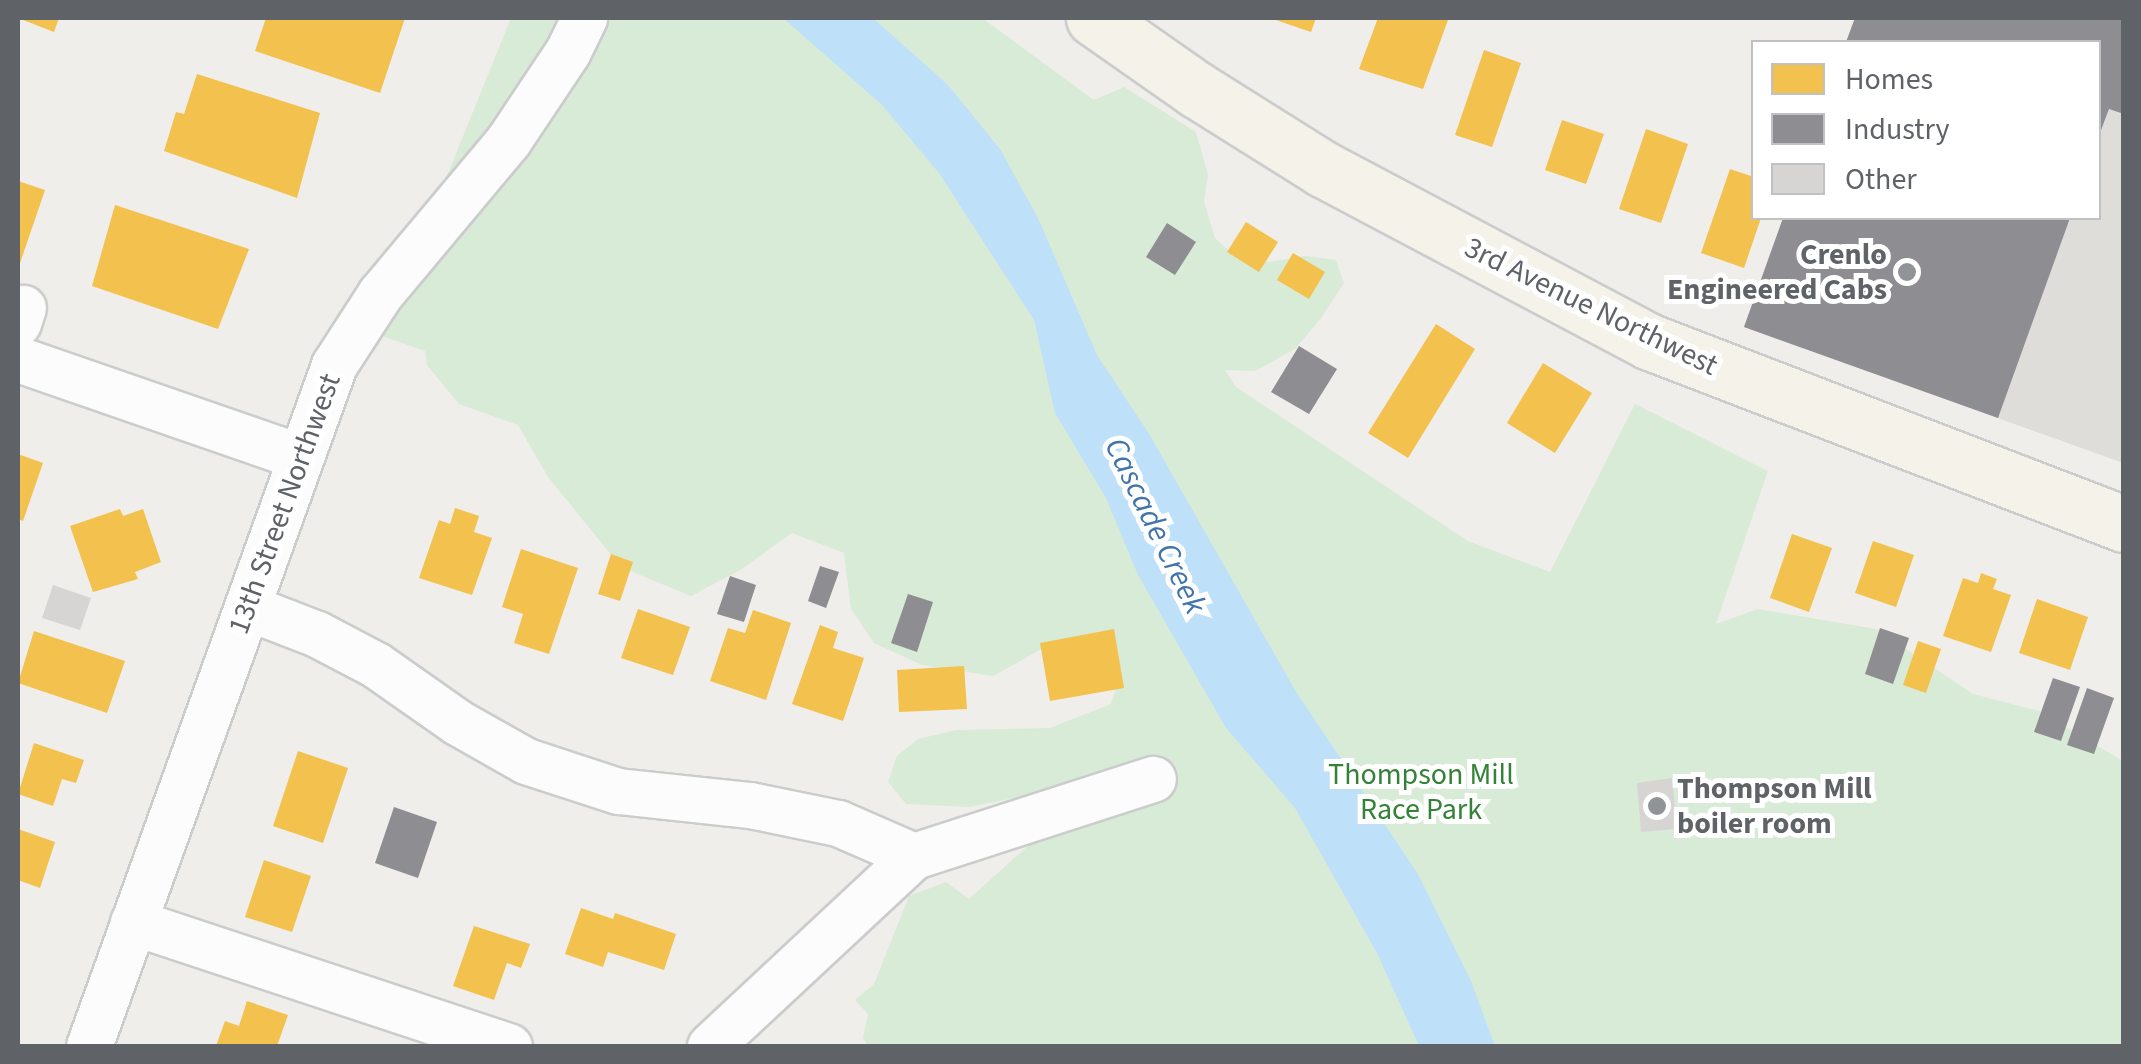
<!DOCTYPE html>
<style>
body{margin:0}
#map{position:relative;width:2141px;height:1064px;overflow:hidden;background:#efeeea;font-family:"Source Sans 3",sans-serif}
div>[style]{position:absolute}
.industrial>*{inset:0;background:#dfddda}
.green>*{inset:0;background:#d8ebd6}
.water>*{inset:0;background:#bfe0f9}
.homes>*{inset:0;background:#f2c14e}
.industry>*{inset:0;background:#8d8d92}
.building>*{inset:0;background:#d6d5d3}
.roads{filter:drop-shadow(2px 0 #cbcccc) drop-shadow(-2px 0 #cbcccc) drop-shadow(0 2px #cbcccc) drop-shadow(0 -2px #cbcccc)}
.minor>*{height:45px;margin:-22.5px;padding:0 22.5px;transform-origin:22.5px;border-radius:22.5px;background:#fdfcfc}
.major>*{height:55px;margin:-27.5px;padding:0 27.5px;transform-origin:27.5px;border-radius:27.5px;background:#f4f2e9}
.dots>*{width:28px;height:28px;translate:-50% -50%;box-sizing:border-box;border:5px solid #fff;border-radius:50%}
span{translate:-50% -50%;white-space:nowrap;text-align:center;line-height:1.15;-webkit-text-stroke:10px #fff;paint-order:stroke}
.poi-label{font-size:30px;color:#5f6368;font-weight:700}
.right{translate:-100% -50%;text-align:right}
.left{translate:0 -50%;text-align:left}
.street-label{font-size:30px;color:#5f6368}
.park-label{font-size:30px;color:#348238}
.water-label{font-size:32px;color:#4174aa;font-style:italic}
.frame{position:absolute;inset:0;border:20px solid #5f6368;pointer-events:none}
.legend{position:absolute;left:1751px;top:40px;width:350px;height:180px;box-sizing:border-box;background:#fff;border:2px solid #bfc1c3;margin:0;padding:12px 18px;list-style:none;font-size:30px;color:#5f6368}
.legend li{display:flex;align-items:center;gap:20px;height:50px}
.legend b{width:50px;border:2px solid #bfc1c3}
</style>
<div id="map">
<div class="industrial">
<i style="clip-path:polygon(1855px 18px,2123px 18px,2123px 463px,1744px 327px,1783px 218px,2098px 218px,2098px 42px,1846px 42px)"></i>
</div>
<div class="green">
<i style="clip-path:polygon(511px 18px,982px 18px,1094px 100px,1124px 87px,1196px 132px,1208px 175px,1204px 202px,1215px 238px,1239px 260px,1269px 262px,1305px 256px,1336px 260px,1344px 283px,1321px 318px,1295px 349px,1255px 371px,1225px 370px,1236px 387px,1468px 541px,1550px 572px,1635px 404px,1768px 471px,1716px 624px,1758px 609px,1876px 629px,1973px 694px,2039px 711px,2123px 761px,2123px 1046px,868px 1046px,863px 1038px,868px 1014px,855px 1000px,874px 984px,909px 896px,946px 882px,969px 899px,1100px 781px,969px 807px,906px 804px,888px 782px,897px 756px,918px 739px,956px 730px,1050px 728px,1111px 704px,1122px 670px,1095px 640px,1049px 645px,993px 676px,922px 665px,874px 643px,851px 609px,844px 553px,792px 533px,742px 569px,691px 596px,621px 567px,548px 477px,518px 425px,459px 404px,427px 365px,425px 351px,382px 336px)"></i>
</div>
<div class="water">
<i style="clip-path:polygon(783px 18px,873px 18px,948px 85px,1000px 149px,1038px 218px,1097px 355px,1148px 432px,1295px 690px,1418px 874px,1471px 981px,1495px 1046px,1419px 1046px,1377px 953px,1295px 808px,1226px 728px,1138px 575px,1106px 498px,1055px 413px,1034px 320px,939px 173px,882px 105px)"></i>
</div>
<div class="homes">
<i style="clip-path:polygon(18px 18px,59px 18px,54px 32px)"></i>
<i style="clip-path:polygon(266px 18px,405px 18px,380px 93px,255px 51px)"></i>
<i style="clip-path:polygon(1270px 18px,1316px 18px,1311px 32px)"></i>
<i style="clip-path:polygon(1378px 18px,1448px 20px,1423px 89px,1359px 69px)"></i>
<i style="clip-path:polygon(1484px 50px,1521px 63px,1492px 147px,1455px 135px)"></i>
<i style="clip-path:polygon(197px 74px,320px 113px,297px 198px,164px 151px,176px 112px,184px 114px)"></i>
<i style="clip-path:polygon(1562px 120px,1604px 134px,1586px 184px,1545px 170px)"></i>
<i style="clip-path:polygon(1646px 129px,1688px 144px,1661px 223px,1619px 209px)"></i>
<i style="clip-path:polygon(1730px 169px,1754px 177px,1754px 218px,1761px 218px,1744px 268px,1701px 253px)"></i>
<i style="clip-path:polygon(18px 181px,45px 190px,18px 269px)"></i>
<i style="clip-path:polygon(115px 205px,249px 249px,218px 329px,92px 286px)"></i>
<i style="clip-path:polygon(1246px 222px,1278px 242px,1259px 272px,1227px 252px)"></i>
<i style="clip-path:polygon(1293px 253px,1325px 272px,1309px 299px,1277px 280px)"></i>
<i style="clip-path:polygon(1436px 324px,1475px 349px,1408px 458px,1368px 433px)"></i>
<i style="clip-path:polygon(1543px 363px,1592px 393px,1555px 453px,1507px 423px)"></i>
<i style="clip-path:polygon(18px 454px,43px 463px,23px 521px,18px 519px)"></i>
<i style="clip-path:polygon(455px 508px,479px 516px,474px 532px,492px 538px,472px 595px,419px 578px,439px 520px,450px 524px)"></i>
<i style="clip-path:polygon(120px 509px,123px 516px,143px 509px,161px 562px,135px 572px,138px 579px,93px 592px,70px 526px)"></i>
<i style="clip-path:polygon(1792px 534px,1832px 548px,1809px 612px,1770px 598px)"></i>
<i style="clip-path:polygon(1873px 541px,1914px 555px,1896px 607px,1855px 593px)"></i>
<i style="clip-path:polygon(521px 549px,578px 568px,549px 654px,514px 643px,523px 614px,502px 607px)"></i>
<i style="clip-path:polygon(611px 554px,633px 562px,620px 601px,598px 594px)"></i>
<i style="clip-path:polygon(1981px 573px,1997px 579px,1993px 589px,2011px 595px,1991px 652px,1943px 636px,1963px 578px,1978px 583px)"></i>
<i style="clip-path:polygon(2037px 599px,2088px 617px,2070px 670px,2019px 653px)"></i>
<i style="clip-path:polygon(638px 609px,690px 627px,673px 675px,621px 658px)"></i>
<i style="clip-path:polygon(753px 610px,791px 623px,766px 700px,710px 681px,728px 628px,745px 633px)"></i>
<i style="clip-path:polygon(820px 625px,838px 632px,833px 648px,864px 658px,843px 721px,792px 704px)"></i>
<i style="clip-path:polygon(1114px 629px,1124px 688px,1050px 701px,1040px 643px)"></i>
<i style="clip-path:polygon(34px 631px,125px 661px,107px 713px,18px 683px)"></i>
<i style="clip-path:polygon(1918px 641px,1941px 649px,1926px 693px,1903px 685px)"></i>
<i style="clip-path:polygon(964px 666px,967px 709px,899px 712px,897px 670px)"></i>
<i style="clip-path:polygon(34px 743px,84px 760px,76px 783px,62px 779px,53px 806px,18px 794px)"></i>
<i style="clip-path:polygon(298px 751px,348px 768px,323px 843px,273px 826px)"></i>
<i style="clip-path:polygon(18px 829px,55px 842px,40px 888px,18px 880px)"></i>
<i style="clip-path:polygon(264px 860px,311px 876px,292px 932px,245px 917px)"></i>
<i style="clip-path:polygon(581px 908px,613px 919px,615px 913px,676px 934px,664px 970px,608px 952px,603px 967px,565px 954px)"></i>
<i style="clip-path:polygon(474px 926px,530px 944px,521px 968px,507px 963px,494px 1000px,453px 986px)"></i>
<i style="clip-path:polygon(247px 1001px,288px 1015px,277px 1046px,216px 1046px,225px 1021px,239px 1026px)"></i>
</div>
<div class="industry">
<i style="clip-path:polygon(1855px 18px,2124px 18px,2124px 114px,2109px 109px,2098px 138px,2098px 42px,1846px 42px)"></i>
<i style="clip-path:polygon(1783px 218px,2070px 218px,1998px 418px,1744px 327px)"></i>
<i style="clip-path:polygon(1167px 223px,1196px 242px,1175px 275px,1146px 257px)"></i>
<i style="clip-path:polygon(1299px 346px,1337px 369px,1309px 414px,1271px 392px)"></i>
<i style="clip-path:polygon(820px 566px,839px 572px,826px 608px,808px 601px)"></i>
<i style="clip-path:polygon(730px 576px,756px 585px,744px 622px,717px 614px)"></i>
<i style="clip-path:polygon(908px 594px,933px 602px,917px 652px,891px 643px)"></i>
<i style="clip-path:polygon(1880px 628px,1909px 638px,1893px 684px,1865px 674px)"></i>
<i style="clip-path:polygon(2053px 678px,2080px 687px,2061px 741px,2034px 732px)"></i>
<i style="clip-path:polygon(2087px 688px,2114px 698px,2094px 754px,2067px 745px)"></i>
<i style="clip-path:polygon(394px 807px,437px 822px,418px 878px,375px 863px)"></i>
</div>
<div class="building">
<i style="clip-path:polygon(53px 585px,91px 598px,80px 630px,42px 618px)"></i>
<i style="clip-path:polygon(1672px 778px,1677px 829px,1641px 832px,1637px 783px)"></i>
</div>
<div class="roads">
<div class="minor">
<i style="left:18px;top:323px;width:16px;rotate:-72deg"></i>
<i style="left:18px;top:359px;width:296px;rotate:19.1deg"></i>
<i style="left:247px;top:607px;width:75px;rotate:21.1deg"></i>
<i style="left:317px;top:634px;width:67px;rotate:27.7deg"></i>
<i style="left:376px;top:665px;width:99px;rotate:35.1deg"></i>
<i style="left:457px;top:722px;width:79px;rotate:29.5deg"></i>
<i style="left:526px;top:761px;width:97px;rotate:18.1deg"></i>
<i style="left:618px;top:791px;width:133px;rotate:6.1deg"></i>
<i style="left:750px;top:805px;width:90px;rotate:11.6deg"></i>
<i style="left:838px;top:823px;width:83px;rotate:23.5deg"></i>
<i style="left:914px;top:856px;width:251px;rotate:-17.9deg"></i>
<i style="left:133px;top:922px;width:396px;rotate:18.3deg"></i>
<i style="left:89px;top:1046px;width:724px;rotate:-70.21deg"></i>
<i style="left:334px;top:365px;width:85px;rotate:-57.1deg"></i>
<i style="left:380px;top:294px;width:199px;rotate:-50.1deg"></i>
<i style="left:508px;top:141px;width:108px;rotate:-56.3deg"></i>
<i style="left:568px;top:51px;width:37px;rotate:-64deg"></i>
<i style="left:710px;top:1046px;width:279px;rotate:-43deg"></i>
</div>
<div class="major">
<i style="left:1094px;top:18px;width:126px;rotate:35deg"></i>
<i style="left:1197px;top:90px;width:149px;rotate:32.1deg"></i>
<i style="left:1323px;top:169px;width:370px;rotate:27.9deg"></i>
<i style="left:1650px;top:342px;width:508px;rotate:21.01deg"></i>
</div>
</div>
<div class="dots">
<i style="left:1907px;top:272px;background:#919496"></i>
<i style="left:1657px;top:806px;background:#919496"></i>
</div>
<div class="poi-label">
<span class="right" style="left:1887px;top:272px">Crenlo<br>Engineered Cabs</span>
<span class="left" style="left:1677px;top:806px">Thompson Mill<br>boiler room</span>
</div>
<div class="street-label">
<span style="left:1591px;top:307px;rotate:26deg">3rd Avenue Northwest</span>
<span style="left:285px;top:504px;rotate:-70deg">13th Street Northwest</span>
</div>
<div class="park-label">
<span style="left:1421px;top:792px">Thompson Mill<br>Race Park</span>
</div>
<div class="water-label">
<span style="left:1155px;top:526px;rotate:64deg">Cascade Creek</span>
</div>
<div class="frame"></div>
<ul class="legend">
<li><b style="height:28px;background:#f2c14e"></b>Homes</li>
<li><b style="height:28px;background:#8d8d92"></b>Industry</li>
<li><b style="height:28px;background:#d6d5d3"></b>Other</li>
</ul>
</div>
